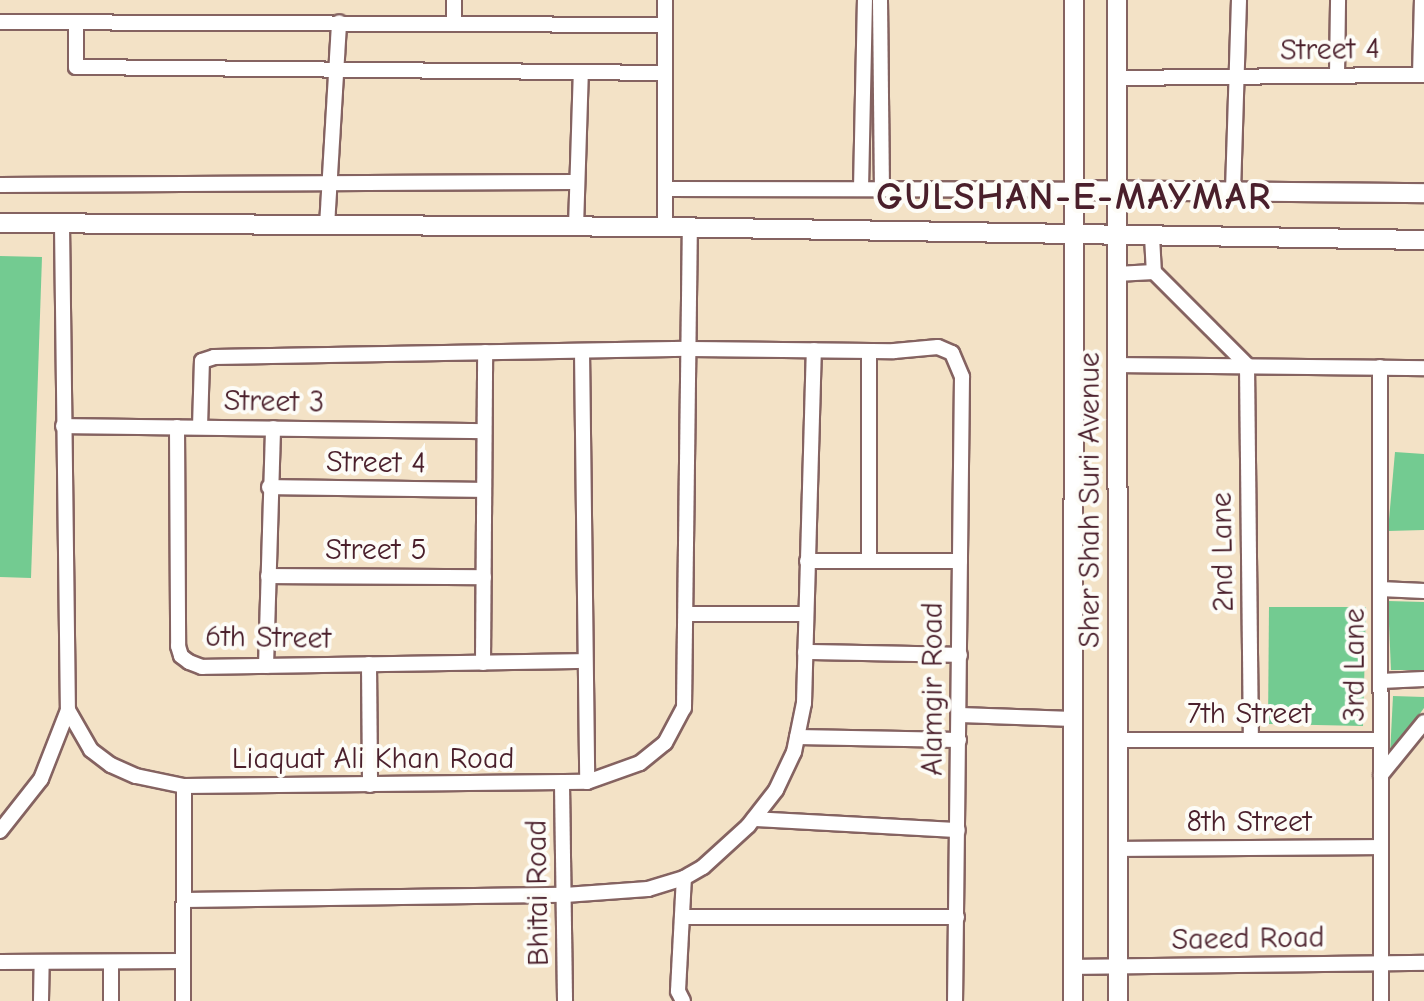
<!DOCTYPE html>
<style>
body{margin:0}
#map{position:relative;width:1424px;height:1001px;overflow:hidden;background:#f3e2c6;font-family:"Comic Neue",sans-serif}
div>[style]{position:absolute}
.green>*{inset:0;background:#73cb91}
.roads{filter:drop-shadow(2px 0 #856361) drop-shadow(-2px 0 #856361) drop-shadow(0 2px #856361) drop-shadow(0 -2px #856361)}
.minor>*{height:14px;margin:-7px;padding:0 7px;transform-origin:7px;border-radius:7px;background:#fff}
.tertiary>*{height:18px;margin:-9px;padding:0 9px;transform-origin:9px;border-radius:9px;background:#fff}
span{translate:-50% -50%;white-space:nowrap;text-align:center;line-height:1.15;-webkit-text-stroke:8px #fdfcf7;paint-order:stroke}
.street-label{font-size:30px;color:#4a1f2b}
.district-label{font-size:38px;color:#4a1f2b;font-weight:700;letter-spacing:2px}
</style>
<div id="map">
<div class="green">
<i style="clip-path:polygon(0 256px,42px 257px,31px 578px,0 577px)"></i>
<i style="clip-path:polygon(1395px 452px,1424px 454px,1424px 530px,1388px 531px)"></i>
<i style="clip-path:polygon(1388px 601px,1424px 602px,1424px 670px,1391px 670px)"></i>
<i style="clip-path:polygon(1269px 607px,1366px 607px,1363px 726px,1268px 724px)"></i>
<i style="clip-path:polygon(1393px 696px,1424px 697px,1424px 708px,1390px 755px)"></i>
</div>
<div class="roads">
<div class="minor">
<i style="left:454px;top:0;width:22px;rotate:90deg"></i>
<i style="left:665px;top:0;width:227px;rotate:90deg"></i>
<i style="left:880px;top:0;width:189px;rotate:89.4deg"></i>
<i style="left:0;top:22px;width:665px;rotate:0.26deg"></i>
<i style="left:76px;top:22px;width:45px;rotate:90deg"></i>
<i style="left:76px;top:67px;width:589px;rotate:0.58deg"></i>
<i style="left:1337px;top:75px;width:75px;rotate:-89.2deg"></i>
<i style="left:1420px;top:75px;width:75px;rotate:-88.5deg"></i>
<i style="left:1117px;top:78px;width:307px;rotate:-0.6deg"></i>
<i style="left:0;top:185px;width:577px;rotate:-0.3deg"></i>
<i style="left:665px;top:189px;width:408px;rotate:0.1deg"></i>
<i style="left:861px;top:189px;width:189px;rotate:-88.8deg"></i>
<i style="left:1233px;top:191px;width:191px;rotate:-88.2deg"></i>
<i style="left:62px;top:225px;width:485px;rotate:89.3deg"></i>
<i style="left:68px;top:710px;width:46px;rotate:60.1deg"></i>
<i style="left:91px;top:750px;width:25px;rotate:37deg"></i>
<i style="left:111px;top:765px;width:27px;rotate:24deg"></i>
<i style="left:136px;top:776px;width:49px;rotate:11.8deg"></i>
<i style="left:184px;top:786px;width:403px;rotate:-0.6deg"></i>
<i style="left:587px;top:782px;width:56px;rotate:-19.7deg"></i>
<i style="left:640px;top:763px;width:32px;rotate:-39deg"></i>
<i style="left:665px;top:743px;width:40px;rotate:-62deg"></i>
<i style="left:684px;top:708px;width:479px;rotate:-89.3deg"></i>
<i style="left:327px;top:226px;width:204px;rotate:-86.6deg"></i>
<i style="left:576px;top:227px;width:155px;rotate:-88.2deg"></i>
<i style="left:1152px;top:236px;width:36px;rotate:87deg"></i>
<i style="left:1154px;top:272px;width:132px;rotate:45deg"></i>
<i style="left:1116px;top:274px;width:38px;rotate:-3deg"></i>
<i style="left:582px;top:351px;width:431px;rotate:89.3deg"></i>
<i style="left:869px;top:351px;width:210px;rotate:90deg"></i>
<i style="left:1119px;top:365px;width:305px;rotate:0.6deg"></i>
<i style="left:1247px;top:365px;width:375px;rotate:89.4deg"></i>
<i style="left:1380px;top:367px;width:634px;rotate:89.91deg"></i>
<i style="left:63px;top:426px;width:421px;rotate:0.7deg"></i>
<i style="left:177px;top:427px;width:219px;rotate:89.7deg"></i>
<i style="left:178px;top:646px;width:10px;rotate:73deg"></i>
<i style="left:181px;top:656px;width:10px;rotate:37deg"></i>
<i style="left:189px;top:662px;width:14px;rotate:21deg"></i>
<i style="left:202px;top:667px;width:383px;rotate:-0.9deg"></i>
<i style="left:200px;top:427px;width:66px;rotate:-88.3deg"></i>
<i style="left:202px;top:361px;width:13px;rotate:-18deg"></i>
<i style="left:214px;top:357px;width:474px;rotate:-1deg"></i>
<i style="left:688px;top:349px;width:206px;rotate:0.6deg"></i>
<i style="left:894px;top:351px;width:44px;rotate:-5.2deg"></i>
<i style="left:938px;top:347px;width:15px;rotate:23deg"></i>
<i style="left:952px;top:353px;width:26px;rotate:67deg"></i>
<i style="left:962px;top:377px;width:624px;rotate:90.64deg"></i>
<i style="left:269px;top:487px;width:214px;rotate:0.8deg"></i>
<i style="left:807px;top:561px;width:153px"></i>
<i style="left:268px;top:576px;width:216px;rotate:0.3deg"></i>
<i style="left:1380px;top:589px;width:44px;rotate:2.6deg"></i>
<i style="left:687px;top:614px;width:119px"></i>
<i style="left:805px;top:652px;width:155px;rotate:1.1deg"></i>
<i style="left:483px;top:663px;width:311px;rotate:-89.6deg"></i>
<i style="left:369px;top:664px;width:121px;rotate:89.5deg"></i>
<i style="left:266px;top:666px;width:238px;rotate:-88.3deg"></i>
<i style="left:1381px;top:681px;width:43px;rotate:-2.7deg"></i>
<i style="left:960px;top:715px;width:113px;rotate:2deg"></i>
<i style="left:797px;top:737px;width:162px;rotate:1.1deg"></i>
<i style="left:1117px;top:740px;width:264px"></i>
<i style="left:1381px;top:775px;width:68px;rotate:-50.9deg"></i>
<i style="left:562px;top:784px;width:217px;rotate:89.2deg"></i>
<i style="left:754px;top:819px;width:204px;rotate:3.1deg"></i>
<i style="left:0;top:831px;width:66px;rotate:-51.7deg"></i>
<i style="left:41px;top:779px;width:74px;rotate:-68.6deg"></i>
<i style="left:1117px;top:849px;width:264px;rotate:-0.4deg"></i>
<i style="left:184px;top:900px;width:381px;rotate:-0.8deg"></i>
<i style="left:565px;top:895px;width:83px;rotate:-4.1deg"></i>
<i style="left:648px;top:889px;width:38px;rotate:-17deg"></i>
<i style="left:684px;top:878px;width:22px;rotate:-30deg"></i>
<i style="left:703px;top:867px;width:61px;rotate:-42.3deg"></i>
<i style="left:748px;top:826px;width:46px;rotate:-52.1deg"></i>
<i style="left:776px;top:790px;width:42px;rotate:-64.7deg"></i>
<i style="left:794px;top:752px;width:50px;rotate:-78.5deg"></i>
<i style="left:804px;top:703px;width:353px;rotate:-88.4deg"></i>
<i style="left:682px;top:917px;width:275px"></i>
<i style="left:0;top:962px;width:182px;rotate:-0.3deg"></i>
<i style="left:111px;top:962px;width:39px;rotate:90deg"></i>
<i style="left:1073px;top:967px;width:351px;rotate:-0.7deg"></i>
<i style="left:41px;top:1001px;width:39px;rotate:-89deg"></i>
<i style="left:183px;top:1001px;width:215px;rotate:-89.7deg"></i>
<i style="left:683px;top:1001px;width:11px;rotate:-117deg"></i>
<i style="left:678px;top:991px;width:113px;rotate:-87deg"></i>
</div>
<div class="tertiary">
<i style="left:1117px;top:0;width:1001px;rotate:89.94deg"></i>
<i style="left:1073px;top:190px;width:351px;rotate:0.5deg"></i>
<i style="left:0;top:223px;width:665px;rotate:0.34deg"></i>
<i style="left:665px;top:227px;width:759px;rotate:0.98deg"></i>
<i style="left:1073px;top:1001px;width:1001px;rotate:-89.94deg"></i>
</div>
</div>
<div class="street-label">
<span style="left:1330px;top:50px;rotate:-1deg">Street 4</span>
<span style="left:274px;top:402px;rotate:1deg">Street 3</span>
<span style="left:376px;top:463px;rotate:1deg">Street 4</span>
<span style="left:1090px;top:500px;rotate:-90deg">Sher Shah Suri Avenue</span>
<span style="left:376px;top:550px">Street 5</span>
<span style="left:1223px;top:552px;rotate:-91deg">2nd Lane</span>
<span style="left:268px;top:638px;rotate:1deg">6th Street</span>
<span style="left:1355px;top:665px;rotate:-90deg">3rd Lane</span>
<span style="left:933px;top:689px;rotate:-90deg">Alamgir Road</span>
<span style="left:1249px;top:714px">7th Street</span>
<span style="left:373px;top:759px">Liaquat Ali Khan Road</span>
<span style="left:1249px;top:822px">8th Street</span>
<span style="left:538px;top:893px;rotate:-91deg">Bhitai Road</span>
<span style="left:1248px;top:939px;rotate:-1deg">Saeed Road</span>
</div>
<div class="district-label">
<span style="left:1074px;top:198px">GULSHAN-E-MAYMAR</span>
</div>
</div>
